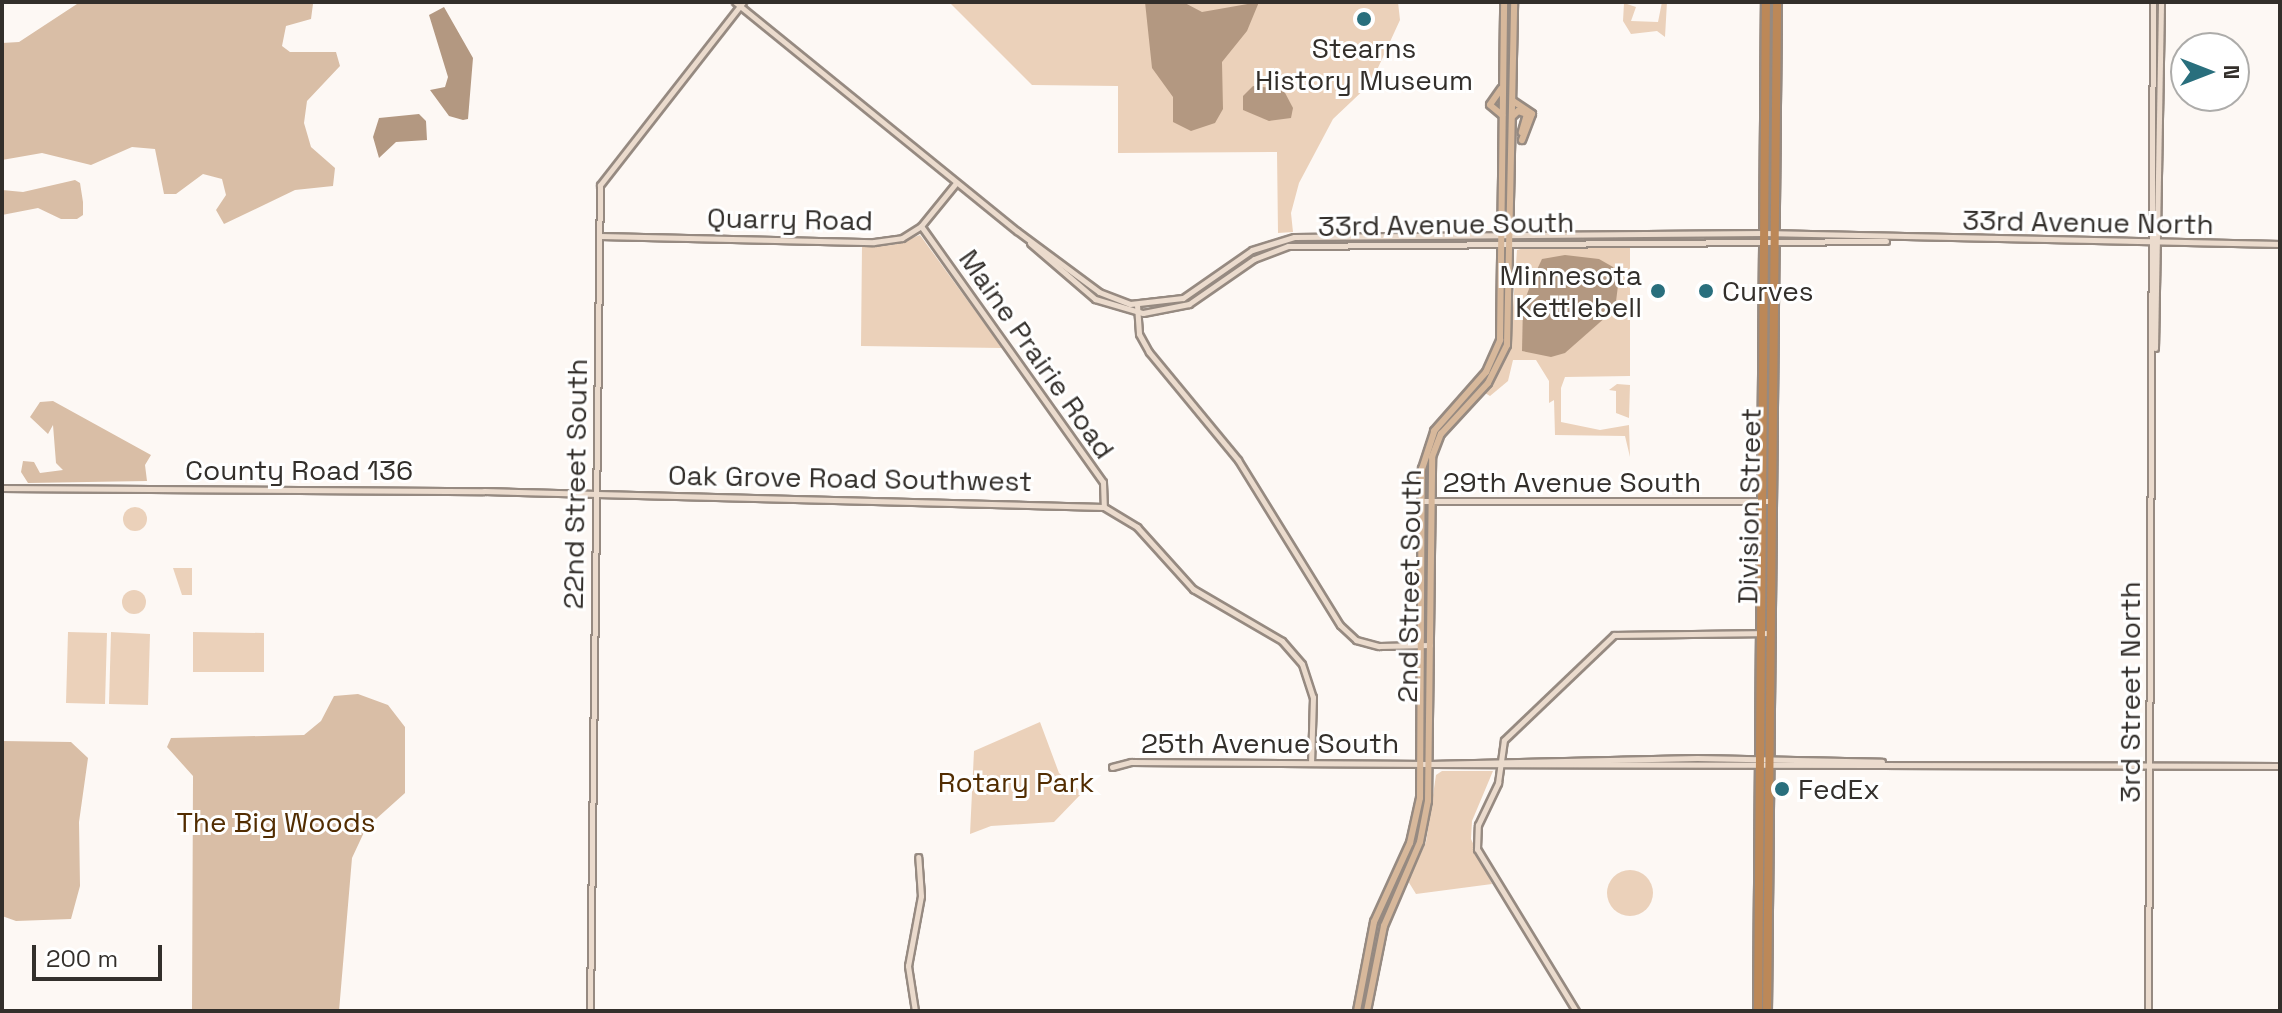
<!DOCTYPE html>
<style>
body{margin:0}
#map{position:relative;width:2282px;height:1013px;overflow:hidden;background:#fdf8f4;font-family:"Space Grotesk",sans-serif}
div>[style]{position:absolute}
.green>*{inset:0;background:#ebd1ba}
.round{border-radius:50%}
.forest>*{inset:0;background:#d9bea6}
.water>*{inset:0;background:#b39881}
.roads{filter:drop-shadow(2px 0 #968a81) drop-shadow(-2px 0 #968a81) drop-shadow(0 2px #968a81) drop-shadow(0 -2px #968a81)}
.secondary>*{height:5px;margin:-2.5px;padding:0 2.5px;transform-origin:2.5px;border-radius:2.5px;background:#ebdbcd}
.primary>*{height:6px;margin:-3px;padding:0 3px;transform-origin:3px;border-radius:3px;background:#d7b89b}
.highway>*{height:8px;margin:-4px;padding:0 4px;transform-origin:4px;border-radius:4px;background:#bc8858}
.dots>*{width:22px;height:22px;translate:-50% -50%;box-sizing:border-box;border:4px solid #fff;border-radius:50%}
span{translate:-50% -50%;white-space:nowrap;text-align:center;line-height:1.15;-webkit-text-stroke:6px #fff;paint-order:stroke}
.poi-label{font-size:28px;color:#332f2b}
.right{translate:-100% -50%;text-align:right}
.left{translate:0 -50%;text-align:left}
.street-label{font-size:28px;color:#332f2b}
.park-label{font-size:28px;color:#522d02}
.frame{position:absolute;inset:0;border:4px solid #332f2b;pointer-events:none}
.north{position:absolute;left:2170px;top:32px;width:80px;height:80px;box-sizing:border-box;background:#fff;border:2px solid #adacaa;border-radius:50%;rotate:90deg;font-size:22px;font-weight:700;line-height:32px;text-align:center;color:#332f2b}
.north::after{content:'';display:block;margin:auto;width:28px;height:36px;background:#296f7d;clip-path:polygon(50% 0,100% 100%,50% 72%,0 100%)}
.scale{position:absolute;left:32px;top:945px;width:130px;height:36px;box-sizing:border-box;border:4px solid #332f2b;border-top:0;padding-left:10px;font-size:24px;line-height:28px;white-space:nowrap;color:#332f2b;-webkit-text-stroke:6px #fff;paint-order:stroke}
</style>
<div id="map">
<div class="green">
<i style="clip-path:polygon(949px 2px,1398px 2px,1400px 20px,1371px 83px,1333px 119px,1299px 183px,1291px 213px,1293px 232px,1278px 233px,1277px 152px,1118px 153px,1118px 86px,1032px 85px)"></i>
<i style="clip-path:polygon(1662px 2px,1667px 2px,1665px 37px,1657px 31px,1631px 34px,1623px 21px,1624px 3px,1636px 7px,1631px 21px,1658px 22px)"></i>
<i style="clip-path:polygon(920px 235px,1002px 348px,861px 346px,862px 246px,893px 245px)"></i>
<i style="clip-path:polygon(1528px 247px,1630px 248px,1630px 376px,1565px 377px,1561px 388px,1561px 422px,1600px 430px,1629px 425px,1630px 457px,1625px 436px,1555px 435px,1554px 400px,1549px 403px,1549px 381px,1536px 360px,1513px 360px,1508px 381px,1490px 396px,1485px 393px,1510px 351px,1517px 250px)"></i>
<i style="clip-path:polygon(1617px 384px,1630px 385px,1629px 418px,1616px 413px,1616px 391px,1609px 390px)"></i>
<i class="round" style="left:123px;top:507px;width:24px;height:24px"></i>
<i style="clip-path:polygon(173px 568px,192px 568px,192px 595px,182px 595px)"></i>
<i class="round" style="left:122px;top:590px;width:24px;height:24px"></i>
<i style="clip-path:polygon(68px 632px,107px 633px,105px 704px,66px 703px)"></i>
<i style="clip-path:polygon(111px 632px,150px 634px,148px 705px,109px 704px)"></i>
<i style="clip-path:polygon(193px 632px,264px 633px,264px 672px,193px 672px)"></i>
<i style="clip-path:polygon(1040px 722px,1059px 773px,1082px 793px,1054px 822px,991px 826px,970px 834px,974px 751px)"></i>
<i style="clip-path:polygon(1442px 771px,1493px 771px,1472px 821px,1471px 839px,1492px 884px,1416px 894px,1408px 881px,1426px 842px,1436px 775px)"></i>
<i class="round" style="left:1607px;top:870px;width:46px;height:46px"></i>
</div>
<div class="forest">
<i style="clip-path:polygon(80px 2px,313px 4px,311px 19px,286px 26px,282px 46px,290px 52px,336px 52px,340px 66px,307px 101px,304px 123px,311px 147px,335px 168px,333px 186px,295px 190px,224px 224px,216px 210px,226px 195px,222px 179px,203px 174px,176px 194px,164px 194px,155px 149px,132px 147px,91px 165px,42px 153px,2px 160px,2px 43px,19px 42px)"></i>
<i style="clip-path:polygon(75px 180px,80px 183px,83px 202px,83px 215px,77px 219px,61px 219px,38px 208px,2px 215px,2px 190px,23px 192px)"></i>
<i style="clip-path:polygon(53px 401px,151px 455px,145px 465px,147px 481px,28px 483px,21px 472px,23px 461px,34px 462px,40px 473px,63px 470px,56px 463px,53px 425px,48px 434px,30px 417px,40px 402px)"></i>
<i style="clip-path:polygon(358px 694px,388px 705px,405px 727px,405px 793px,366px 828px,352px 858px,339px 1011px,192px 1011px,193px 776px,167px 747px,171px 738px,304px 735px,321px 721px,334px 696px)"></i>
<i style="clip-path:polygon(2px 741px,71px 742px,88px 758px,79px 822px,80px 886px,71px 919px,16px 921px,2px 916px)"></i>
</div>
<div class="water">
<i style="clip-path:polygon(1145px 2px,1183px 2px,1202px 12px,1259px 2px,1247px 31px,1222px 62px,1223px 109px,1215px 123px,1191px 131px,1173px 122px,1173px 97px,1152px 68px)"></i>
<i style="clip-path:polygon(444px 7px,473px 58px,468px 119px,463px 120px,449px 116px,430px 90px,445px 87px,448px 77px,429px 15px)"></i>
<i style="clip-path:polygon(1253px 86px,1283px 89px,1293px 108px,1291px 118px,1269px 121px,1243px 110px,1243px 96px)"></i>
<i style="clip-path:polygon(419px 114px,426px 121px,427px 140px,396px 142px,379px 158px,373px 137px,379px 118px)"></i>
<i style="clip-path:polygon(1565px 255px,1599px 259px,1613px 267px,1619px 278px,1615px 309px,1565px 353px,1551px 357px,1522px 351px,1523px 305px,1533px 278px,1542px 259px)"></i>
</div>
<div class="roads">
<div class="secondary">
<i style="left:735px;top:2px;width:363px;rotate:39.1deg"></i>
<i style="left:1017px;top:231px;width:102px;rotate:36.6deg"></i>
<i style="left:1099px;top:292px;width:33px;rotate:21deg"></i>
<i style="left:1130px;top:304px;width:53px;rotate:-6.5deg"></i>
<i style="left:1183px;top:298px;width:84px;rotate:-34.8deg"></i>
<i style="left:1252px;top:250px;width:44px;rotate:-17.2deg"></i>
<i style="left:1294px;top:237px;width:470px;rotate:-0.5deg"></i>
<i style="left:1764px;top:233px;width:516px;rotate:1.22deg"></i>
<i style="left:921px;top:226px;width:314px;rotate:54.6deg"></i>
<i style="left:1103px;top:482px;width:25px;rotate:88deg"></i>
<i style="left:600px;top:236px;width:274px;rotate:1.3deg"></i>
<i style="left:874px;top:242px;width:28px;rotate:-8deg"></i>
<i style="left:902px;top:238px;width:22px;rotate:-32deg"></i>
<i style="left:921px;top:226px;width:55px;rotate:-50.9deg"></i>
<i style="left:1030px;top:243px;width:86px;rotate:40.7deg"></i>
<i style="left:1095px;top:299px;width:50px;rotate:16.3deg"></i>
<i style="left:1143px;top:313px;width:47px;rotate:-11.1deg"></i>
<i style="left:1189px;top:304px;width:79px;rotate:-34.7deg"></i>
<i style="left:1254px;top:259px;width:36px;rotate:-21deg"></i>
<i style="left:1288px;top:246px;width:598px;rotate:-0.48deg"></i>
<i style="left:1137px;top:305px;width:29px;rotate:86deg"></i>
<i style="left:1139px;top:334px;width:21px;rotate:61deg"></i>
<i style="left:1149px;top:352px;width:140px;rotate:50.5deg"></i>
<i style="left:1238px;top:460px;width:194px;rotate:58.3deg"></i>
<i style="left:1340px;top:625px;width:22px;rotate:43deg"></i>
<i style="left:1356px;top:640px;width:24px;rotate:15deg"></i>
<i style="left:1379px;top:646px;width:51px;rotate:-1.1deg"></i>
<i style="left:2155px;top:348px;width:346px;rotate:-89deg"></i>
<i style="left:2px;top:488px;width:482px;rotate:0.4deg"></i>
<i style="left:484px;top:491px;width:620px;rotate:1.48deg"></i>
<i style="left:1104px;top:507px;width:39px;rotate:31deg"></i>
<i style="left:1137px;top:527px;width:84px;rotate:47.9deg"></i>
<i style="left:1193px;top:589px;width:103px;rotate:30.3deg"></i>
<i style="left:1282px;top:641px;width:30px;rotate:49deg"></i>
<i style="left:1302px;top:664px;width:35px;rotate:72deg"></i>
<i style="left:1313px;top:697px;width:66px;rotate:91.7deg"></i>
<i style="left:1422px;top:501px;width:349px"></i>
<i style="left:1429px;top:764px;width:851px;rotate:0.13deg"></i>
<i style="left:1112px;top:767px;width:20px;rotate:-15deg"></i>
<i style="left:1131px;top:762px;width:298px;rotate:0.4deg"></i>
<i style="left:1429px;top:764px;width:268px;rotate:-1.3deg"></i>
<i style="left:1697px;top:758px;width:185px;rotate:1.2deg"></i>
<i style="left:590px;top:1011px;width:826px;rotate:-89.31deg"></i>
<i style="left:600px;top:185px;width:232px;rotate:-52deg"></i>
<i style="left:915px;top:1011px;width:46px;rotate:-98.8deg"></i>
<i style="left:908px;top:966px;width:71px;rotate:-79.5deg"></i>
<i style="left:921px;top:896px;width:39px;rotate:-94deg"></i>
<i style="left:1576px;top:1011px;width:190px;rotate:-121.4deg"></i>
<i style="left:1477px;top:849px;width:24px;rotate:-88deg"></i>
<i style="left:1478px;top:825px;width:47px;rotate:-64.5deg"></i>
<i style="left:1498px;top:783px;width:43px;rotate:-82.1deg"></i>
<i style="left:1504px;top:740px;width:152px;rotate:-43.7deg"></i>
<i style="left:1614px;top:635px;width:156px;rotate:-0.7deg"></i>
<i style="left:2148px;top:1011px;width:1009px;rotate:-89.72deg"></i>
</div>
<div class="primary">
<i style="left:1501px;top:89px;width:19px;rotate:125deg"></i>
<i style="left:1490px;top:105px;width:16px;rotate:40deg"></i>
<i style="left:1513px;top:101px;width:23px;rotate:34deg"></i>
<i style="left:1532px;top:114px;width:28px;rotate:111deg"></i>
<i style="left:1513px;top:116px;width:7px;rotate:-45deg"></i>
<i style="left:1518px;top:111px;width:9px;rotate:18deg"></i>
<i style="left:1527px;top:114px;width:19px;rotate:106deg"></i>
<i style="left:1357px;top:1011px;width:91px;rotate:-79.2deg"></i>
<i style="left:1374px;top:922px;width:87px;rotate:-65.5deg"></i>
<i style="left:1410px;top:843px;width:46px;rotate:-77.5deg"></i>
<i style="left:1420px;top:798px;width:329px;rotate:-89.7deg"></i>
<i style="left:1422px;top:469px;width:40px;rotate:-72deg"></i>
<i style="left:1434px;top:431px;width:79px;rotate:-48.6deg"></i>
<i style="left:1486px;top:372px;width:35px;rotate:-66deg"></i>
<i style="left:1500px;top:340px;width:338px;rotate:-89.3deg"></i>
<i style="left:1367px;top:1011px;width:87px;rotate:-78.7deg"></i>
<i style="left:1384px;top:926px;width:91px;rotate:-66.8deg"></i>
<i style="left:1420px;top:842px;width:42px;rotate:-79deg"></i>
<i style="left:1428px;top:801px;width:344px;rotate:-89.3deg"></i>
<i style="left:1432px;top:457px;width:25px;rotate:-69deg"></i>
<i style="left:1441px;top:434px;width:69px;rotate:-47.3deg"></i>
<i style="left:1488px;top:383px;width:42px;rotate:-63.4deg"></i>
<i style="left:1507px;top:345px;width:343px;rotate:-88.8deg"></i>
</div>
<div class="highway">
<i style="left:1758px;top:1011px;width:1009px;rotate:-89.55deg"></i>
<i style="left:1767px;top:1011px;width:1009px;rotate:-89.43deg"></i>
</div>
</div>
<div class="dots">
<i style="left:1364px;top:19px;background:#296f7d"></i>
<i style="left:1658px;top:291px;background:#296f7d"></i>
<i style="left:1706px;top:291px;background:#296f7d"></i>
<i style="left:1782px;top:789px;background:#296f7d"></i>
</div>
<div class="poi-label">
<span style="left:1364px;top:64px">Stearns<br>History Museum</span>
<span class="right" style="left:1642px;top:291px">Minnesota<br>Kettlebell</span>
<span class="left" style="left:1722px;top:291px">Curves</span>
<span class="left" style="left:1798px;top:789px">FedEx</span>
</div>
<div class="street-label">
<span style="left:790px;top:219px;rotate:1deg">Quarry Road</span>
<span style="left:2088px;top:222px;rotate:1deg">33rd Avenue North</span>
<span style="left:1446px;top:224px;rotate:-1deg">33rd Avenue South</span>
<span style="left:1037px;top:354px;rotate:55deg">Maine Prairie Road</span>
<span style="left:299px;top:470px">County Road 136</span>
<span style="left:850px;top:478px;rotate:1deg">Oak Grove Road Southwest</span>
<span style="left:1572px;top:482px">29th Avenue South</span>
<span style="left:575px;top:484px;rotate:-89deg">22nd Street South</span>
<span style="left:1749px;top:506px;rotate:-89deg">Division Street</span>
<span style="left:1409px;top:586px;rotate:-89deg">2nd Street South</span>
<span style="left:2130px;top:692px;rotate:-90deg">3rd Street North</span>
<span style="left:1270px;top:743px">25th Avenue South</span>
</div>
<div class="park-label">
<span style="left:1016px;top:782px">Rotary Park</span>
<span style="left:276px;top:822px">The Big Woods</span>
</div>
<div class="frame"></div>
<div class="north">N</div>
<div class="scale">200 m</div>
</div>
